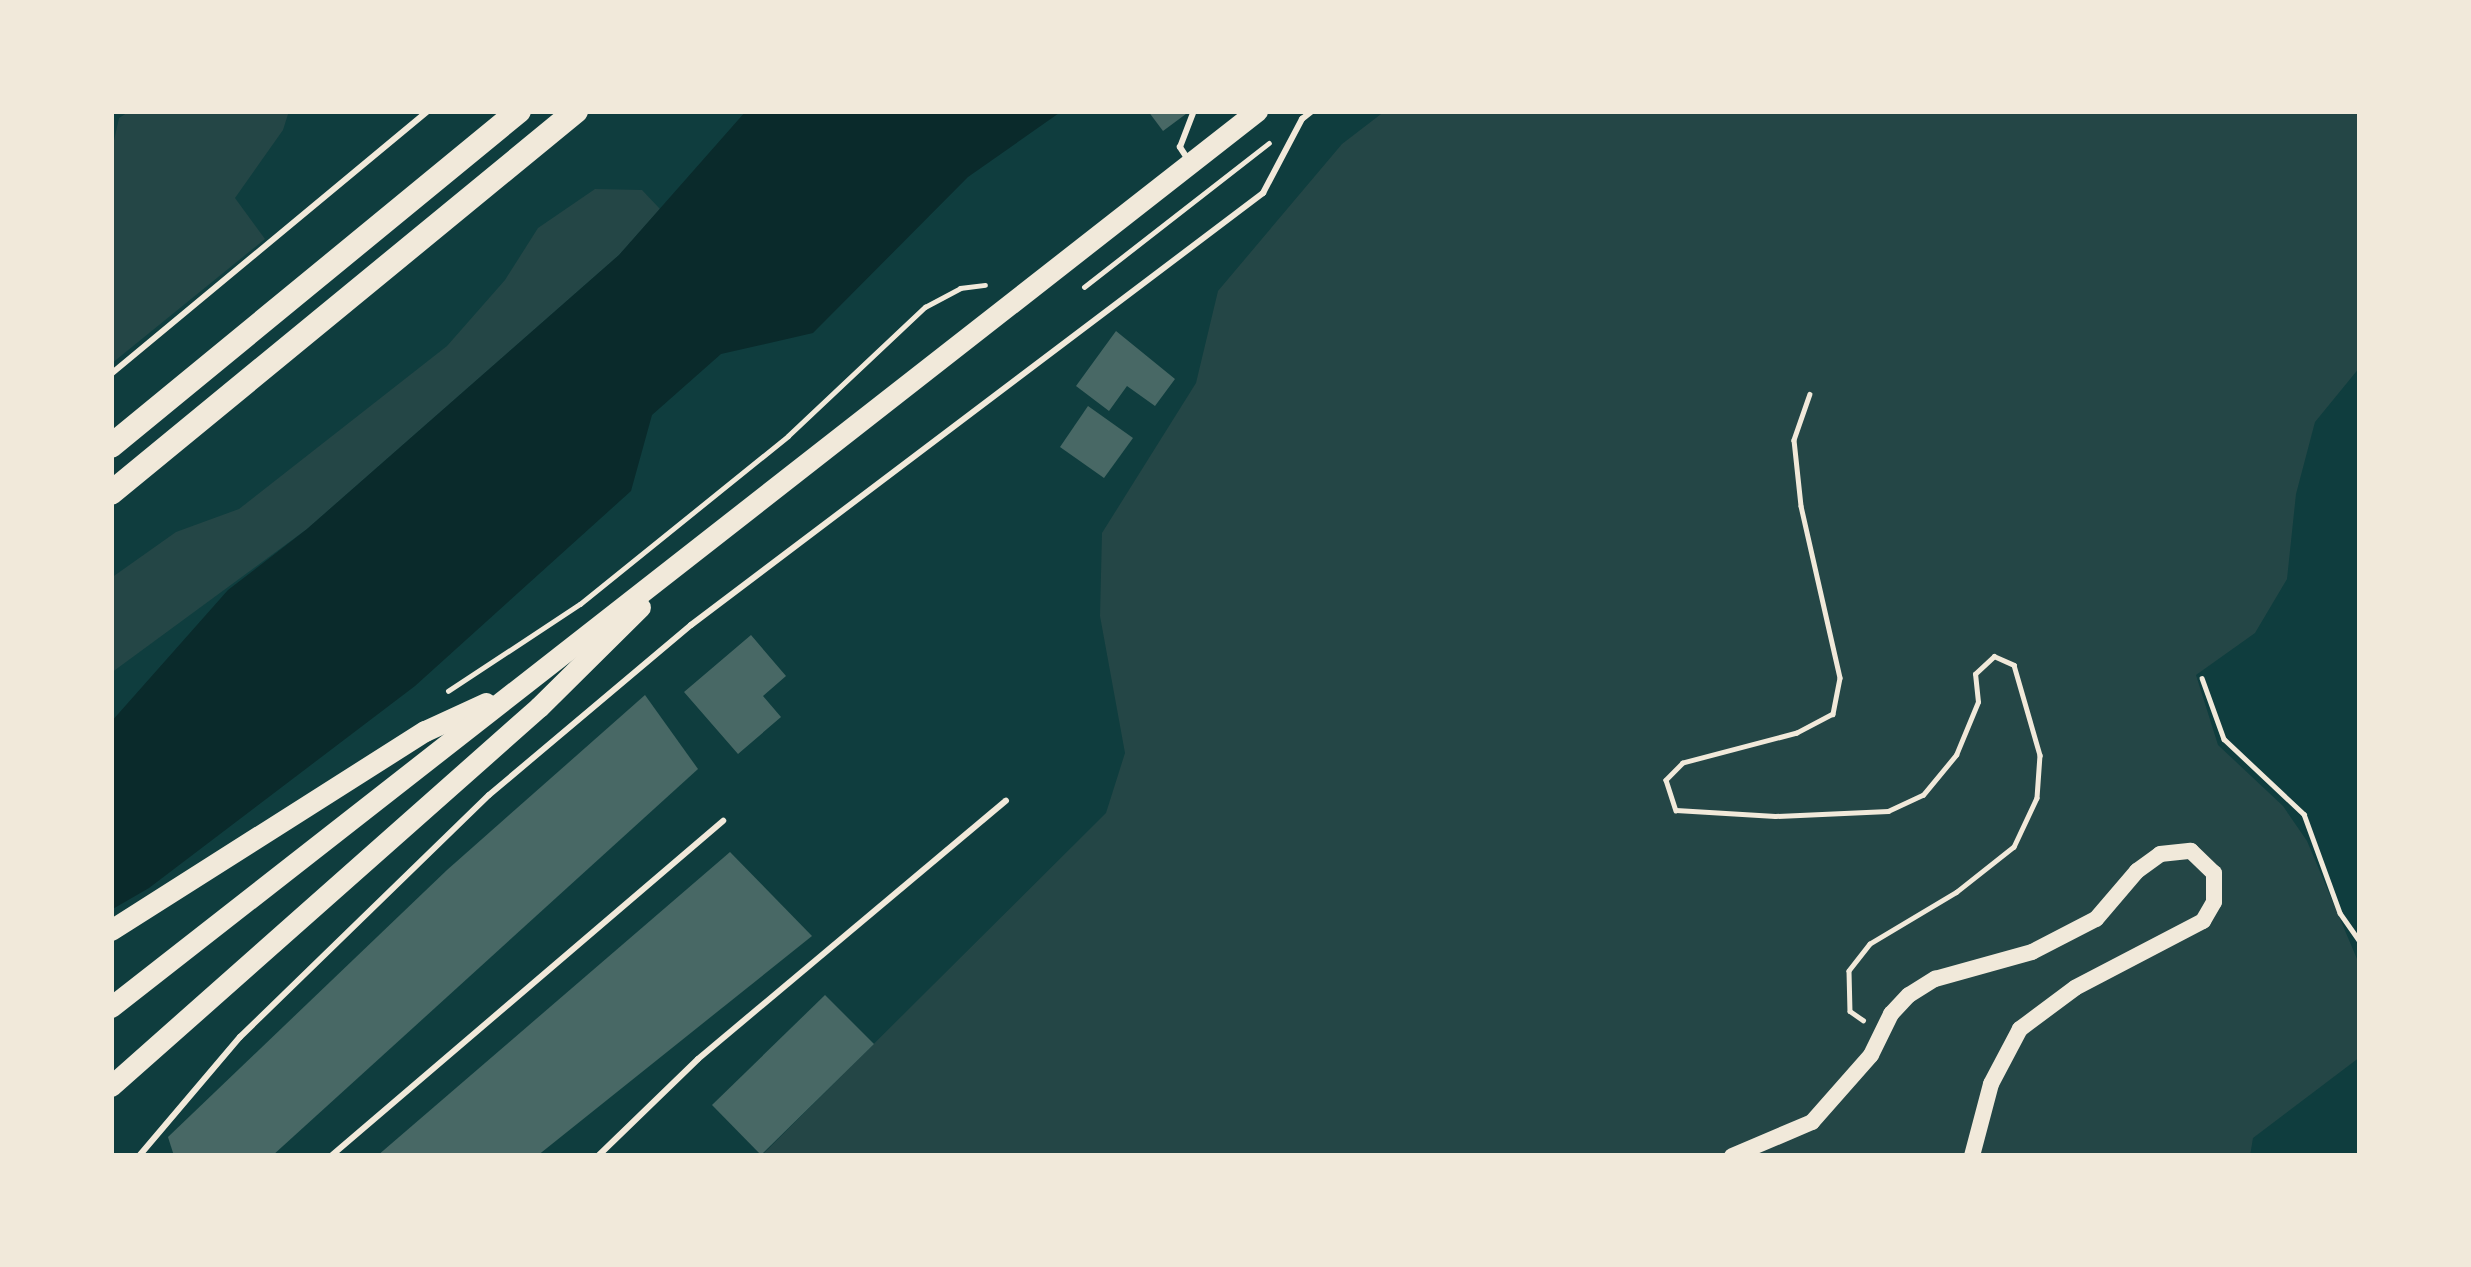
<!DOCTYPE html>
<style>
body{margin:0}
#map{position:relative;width:2471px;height:1267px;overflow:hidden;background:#0f3d3e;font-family:"Zilla Slab",serif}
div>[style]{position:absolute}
.green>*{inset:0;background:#244646}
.water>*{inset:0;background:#0a2a2b}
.building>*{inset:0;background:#486865}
.path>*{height:4.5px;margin:-2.25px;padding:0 2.25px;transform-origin:2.25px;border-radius:2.25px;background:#f1e9da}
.service>*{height:6px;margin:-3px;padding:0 3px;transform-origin:3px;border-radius:3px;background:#f1e9da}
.tertiary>*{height:16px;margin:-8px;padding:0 8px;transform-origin:8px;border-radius:8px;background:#f1e9da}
.primary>*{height:21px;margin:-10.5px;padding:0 10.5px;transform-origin:10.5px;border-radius:10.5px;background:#f1e9da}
.motorway>*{height:24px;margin:-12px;padding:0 12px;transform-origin:12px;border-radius:12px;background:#f1e9da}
span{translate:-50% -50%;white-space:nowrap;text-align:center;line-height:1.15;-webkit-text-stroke:12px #f1e9da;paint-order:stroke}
.frame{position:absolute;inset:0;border:114px solid #f1e9da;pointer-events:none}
</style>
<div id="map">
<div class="green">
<i style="clip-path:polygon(130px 111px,289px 111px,283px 130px,235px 198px,265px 239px,111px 364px,111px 154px,119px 118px)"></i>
<i style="clip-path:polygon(1385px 111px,2360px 111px,2360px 367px,2315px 422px,2296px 494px,2287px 579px,2255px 633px,2196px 675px,2218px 745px,2283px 806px,2307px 841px,2360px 966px,2360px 1057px,2253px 1138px,2250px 1156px,761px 1156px,1106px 813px,1125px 753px,1100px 616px,1102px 533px,1196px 383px,1218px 291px,1342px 144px)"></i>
<i style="clip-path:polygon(595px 189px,642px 190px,660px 209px,619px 255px,307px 529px,111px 673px,111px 578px,176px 532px,239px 509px,447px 346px,505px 280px,538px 228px)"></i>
</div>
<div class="water">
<i style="clip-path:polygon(746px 111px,1062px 111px,968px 177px,813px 333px,721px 354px,652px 415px,631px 491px,415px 686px,149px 888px,111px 910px,111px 722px,228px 590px,307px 529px,619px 255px)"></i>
</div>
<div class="building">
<i style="clip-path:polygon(1148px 111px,1190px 111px,1163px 131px)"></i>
<i style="clip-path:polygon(1116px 331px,1175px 379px,1155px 406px,1127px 386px,1109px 411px,1076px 386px)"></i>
<i style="clip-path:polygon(1088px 406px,1133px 438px,1104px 478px,1060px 447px)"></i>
<i style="clip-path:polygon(751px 635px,786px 676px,763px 696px,781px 717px,738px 754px,684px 692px)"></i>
<i style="clip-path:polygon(645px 695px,698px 769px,272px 1156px,174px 1156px,168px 1137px,447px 870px)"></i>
<i style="clip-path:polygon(730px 852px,812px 936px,537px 1156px,377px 1156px)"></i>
<i style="clip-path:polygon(825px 995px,874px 1044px,761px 1155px,712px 1105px)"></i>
</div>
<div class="path">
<i style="left:1084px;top:287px;width:234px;rotate:-37.9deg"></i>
<i style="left:1810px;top:394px;width:49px;rotate:109.2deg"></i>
<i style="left:1794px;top:440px;width:66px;rotate:83.9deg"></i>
<i style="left:1801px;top:506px;width:176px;rotate:77.2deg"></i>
<i style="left:1840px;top:678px;width:37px;rotate:101deg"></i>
<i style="left:1833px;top:714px;width:41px;rotate:152.2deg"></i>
<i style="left:1797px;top:733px;width:118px;rotate:165.3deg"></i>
<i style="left:1683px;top:763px;width:24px;rotate:135deg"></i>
<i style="left:1666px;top:780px;width:32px;rotate:72deg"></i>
<i style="left:1676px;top:810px;width:99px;rotate:3.5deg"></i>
<i style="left:1775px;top:816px;width:113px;rotate:-2.5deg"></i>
<i style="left:1888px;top:811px;width:38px;rotate:-25deg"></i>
<i style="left:1923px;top:795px;width:52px;rotate:-50.5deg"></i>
<i style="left:1956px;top:755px;width:57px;rotate:-67.5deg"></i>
<i style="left:1978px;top:702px;width:28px;rotate:-96deg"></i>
<i style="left:1975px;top:674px;width:26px;rotate:-43deg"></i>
<i style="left:1994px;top:656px;width:22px;rotate:24deg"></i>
<i style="left:2014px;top:665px;width:94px;rotate:73.9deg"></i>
<i style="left:2040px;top:755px;width:43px;rotate:94deg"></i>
<i style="left:2037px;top:798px;width:54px;rotate:115.1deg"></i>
<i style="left:2014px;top:847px;width:73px;rotate:141.7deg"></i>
<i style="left:1957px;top:892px;width:101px;rotate:149.1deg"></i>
<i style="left:1870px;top:944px;width:34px;rotate:128deg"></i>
<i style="left:1849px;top:971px;width:40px;rotate:88.6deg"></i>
<i style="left:1850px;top:1011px;width:16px;rotate:35deg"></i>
<i style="left:2202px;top:678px;width:65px;rotate:70.2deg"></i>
<i style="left:2224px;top:739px;width:110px;rotate:43.2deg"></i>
<i style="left:2304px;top:814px;width:105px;rotate:70deg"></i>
<i style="left:2340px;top:913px;width:35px;rotate:55deg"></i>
<i style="left:448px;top:691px;width:158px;rotate:-33.4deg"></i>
<i style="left:580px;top:604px;width:267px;rotate:-38.9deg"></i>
<i style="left:788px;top:436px;width:188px;rotate:-43.3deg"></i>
<i style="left:925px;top:307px;width:40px;rotate:-28deg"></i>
<i style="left:960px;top:288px;width:25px;rotate:-7deg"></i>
</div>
<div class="service">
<i style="left:1189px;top:161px;width:17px;rotate:-123deg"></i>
<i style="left:1180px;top:147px;width:39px;rotate:-69deg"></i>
<i style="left:111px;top:374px;width:412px;rotate:-39.7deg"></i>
<i style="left:139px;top:1156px;width:156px;rotate:-49.7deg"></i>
<i style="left:240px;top:1037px;width:347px;rotate:-44.2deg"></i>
<i style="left:489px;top:795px;width:264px;rotate:-40.1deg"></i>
<i style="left:691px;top:625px;width:717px;rotate:-37.06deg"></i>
<i style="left:1263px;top:193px;width:84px;rotate:-62.2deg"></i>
<i style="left:1302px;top:119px;width:13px;rotate:-39deg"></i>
<i style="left:331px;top:1156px;width:516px;rotate:-40.52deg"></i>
<i style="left:598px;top:1156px;width:139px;rotate:-44.1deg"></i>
<i style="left:698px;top:1059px;width:402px;rotate:-40deg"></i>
</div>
<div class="tertiary">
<i style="left:1732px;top:1156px;width:87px;rotate:-23deg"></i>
<i style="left:1812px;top:1122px;width:89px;rotate:-48.6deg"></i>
<i style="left:1871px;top:1055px;width:46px;rotate:-64deg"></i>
<i style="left:1891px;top:1014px;width:26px;rotate:-47deg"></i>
<i style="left:1909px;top:995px;width:31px;rotate:-32deg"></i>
<i style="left:1935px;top:979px;width:101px;rotate:-15.6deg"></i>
<i style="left:2032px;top:952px;width:72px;rotate:-27.3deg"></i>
<i style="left:2096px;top:919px;width:63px;rotate:-49.5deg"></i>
<i style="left:2137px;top:871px;width:29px;rotate:-36deg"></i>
<i style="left:2160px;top:854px;width:31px;rotate:-6deg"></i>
<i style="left:2191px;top:851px;width:32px;rotate:44deg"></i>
<i style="left:2214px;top:873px;width:29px;rotate:90deg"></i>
<i style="left:2214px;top:902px;width:22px;rotate:120deg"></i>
<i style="left:2203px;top:921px;width:144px;rotate:152.4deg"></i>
<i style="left:2075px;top:988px;width:69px;rotate:143.3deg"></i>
<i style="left:2020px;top:1029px;width:62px;rotate:117.8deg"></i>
<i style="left:1991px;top:1084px;width:74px;rotate:104.8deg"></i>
</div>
<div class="primary">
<i style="left:111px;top:930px;width:372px;rotate:-32.4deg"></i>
<i style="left:425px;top:731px;width:67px;rotate:-24.7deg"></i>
<i style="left:111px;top:1007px;width:1455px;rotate:-38.02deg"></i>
<i style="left:111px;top:1086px;width:572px;rotate:-41.53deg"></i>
<i style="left:539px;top:707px;width:142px;rotate:-44.7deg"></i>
</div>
<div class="motorway">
<i style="left:111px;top:446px;width:528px;rotate:-39.39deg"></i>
<i style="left:111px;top:493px;width:602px;rotate:-39.4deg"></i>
</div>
<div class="frame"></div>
</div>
